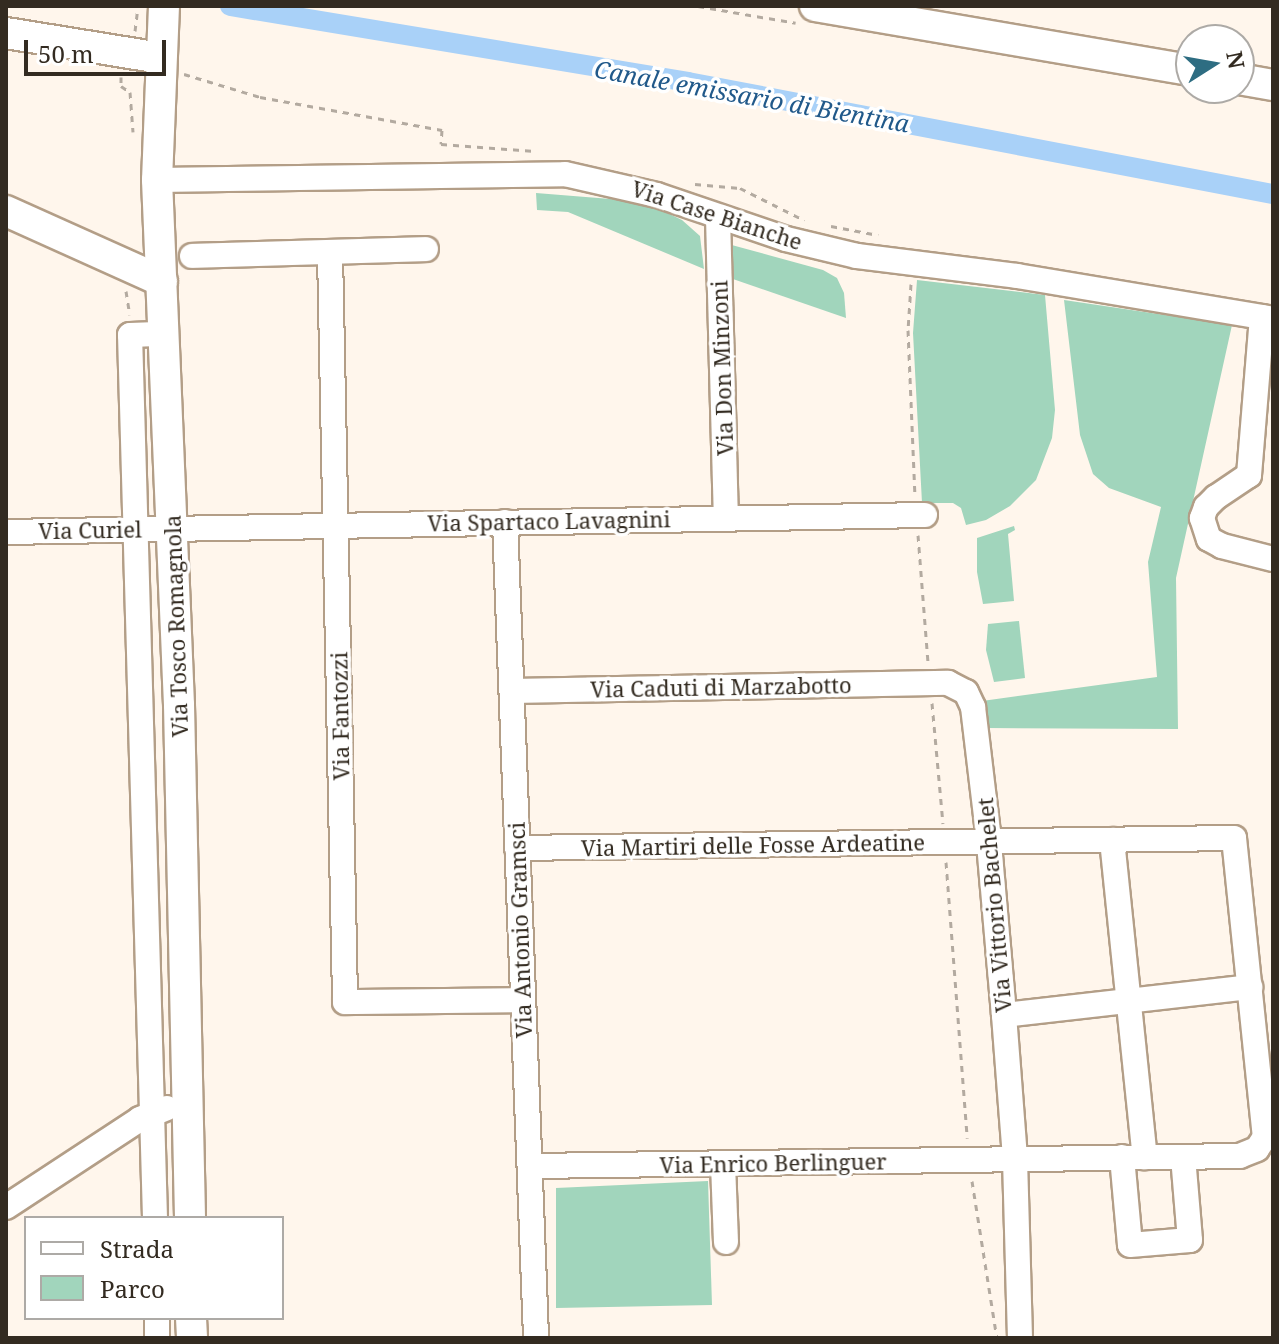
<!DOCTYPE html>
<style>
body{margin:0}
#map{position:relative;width:1279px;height:1344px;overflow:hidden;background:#fff6ec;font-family:"Noto Serif",serif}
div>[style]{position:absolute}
.green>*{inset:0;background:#a1d5bc}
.canal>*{height:20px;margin:-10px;padding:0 10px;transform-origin:10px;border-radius:10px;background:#a9d1f8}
.path>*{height:3px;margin-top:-1.5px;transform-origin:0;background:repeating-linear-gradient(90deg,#b3aaa0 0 6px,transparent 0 12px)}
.roads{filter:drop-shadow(2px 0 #b39e87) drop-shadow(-2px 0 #b39e87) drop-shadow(0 2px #b39e87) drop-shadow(0 -2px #b39e87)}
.minor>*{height:24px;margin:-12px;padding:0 12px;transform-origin:12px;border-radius:12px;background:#fff}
.major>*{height:30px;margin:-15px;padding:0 15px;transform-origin:15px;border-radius:15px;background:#fff}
span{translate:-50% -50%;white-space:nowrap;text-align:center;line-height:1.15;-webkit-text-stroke:7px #fff;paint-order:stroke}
.street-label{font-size:22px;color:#332b21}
.water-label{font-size:24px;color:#21598a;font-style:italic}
.frame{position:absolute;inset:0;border:8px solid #332b21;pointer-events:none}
.legend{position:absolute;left:24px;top:1216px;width:260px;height:104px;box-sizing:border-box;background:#fff;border:2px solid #adaaa6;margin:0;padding:10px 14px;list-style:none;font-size:24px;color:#332b21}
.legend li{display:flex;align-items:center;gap:16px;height:40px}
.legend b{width:40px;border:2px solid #adaaa6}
.north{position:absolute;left:1175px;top:24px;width:80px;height:80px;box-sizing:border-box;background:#fff;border:2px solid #adaaa6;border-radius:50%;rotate:79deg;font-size:22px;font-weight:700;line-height:32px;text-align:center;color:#332b21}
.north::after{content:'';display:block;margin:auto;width:28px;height:36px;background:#2e6d82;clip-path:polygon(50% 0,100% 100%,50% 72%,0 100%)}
.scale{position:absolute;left:24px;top:40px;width:142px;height:36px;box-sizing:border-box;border:4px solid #332b21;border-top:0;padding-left:10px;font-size:24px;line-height:28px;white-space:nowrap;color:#332b21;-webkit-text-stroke:6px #fff;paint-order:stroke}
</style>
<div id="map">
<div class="green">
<i style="clip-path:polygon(536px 193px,623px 200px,661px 210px,682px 220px,700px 236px,704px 269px,568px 212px,537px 210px)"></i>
<i style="clip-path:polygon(728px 244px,823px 270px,837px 278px,844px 293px,846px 318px,730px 278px)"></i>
<i style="clip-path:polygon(917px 280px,1045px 295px,1055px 410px,1052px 438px,1036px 480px,1010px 506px,986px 520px,966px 525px,961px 508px,953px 503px,922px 503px,913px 333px)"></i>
<i style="clip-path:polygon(1064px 300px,1232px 325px,1176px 578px,1178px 729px,987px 728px,982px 701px,1157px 677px,1148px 562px,1161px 507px,1109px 488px,1093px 474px,1080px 435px)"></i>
<i style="clip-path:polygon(1014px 526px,1015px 530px,1008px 534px,1014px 601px,983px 604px,977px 572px,977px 538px)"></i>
<i style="clip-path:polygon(1019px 621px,1025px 678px,994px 682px,986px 650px,988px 624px)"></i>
<i style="clip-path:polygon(708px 1181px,712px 1305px,556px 1308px,556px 1188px)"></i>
</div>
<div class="canal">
<i style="left:230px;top:6px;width:464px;rotate:9.4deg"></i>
<i style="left:688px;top:82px;width:596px;rotate:10.84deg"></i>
</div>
<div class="path">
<i style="left:698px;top:6px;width:99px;rotate:9.8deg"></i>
<i style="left:135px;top:31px;width:25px;rotate:-83deg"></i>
<i style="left:184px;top:74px;width:79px;rotate:16.8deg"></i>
<i style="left:260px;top:97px;width:185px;rotate:10.3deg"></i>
<i style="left:442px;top:130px;width:14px;rotate:94deg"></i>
<i style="left:441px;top:144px;width:94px;rotate:4.3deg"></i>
<i style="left:121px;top:77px;width:9px;rotate:90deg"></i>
<i style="left:121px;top:86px;width:11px;rotate:34deg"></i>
<i style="left:130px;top:92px;width:40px;rotate:85.7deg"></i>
<i style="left:1202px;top:93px;width:20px;rotate:9deg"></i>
<i style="left:695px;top:184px;width:45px;rotate:5.1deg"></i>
<i style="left:740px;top:188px;width:72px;rotate:26.6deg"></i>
<i style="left:831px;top:226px;width:48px;rotate:10.8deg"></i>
<i style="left:911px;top:284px;width:46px;rotate:93.7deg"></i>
<i style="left:908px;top:330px;width:166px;rotate:87.6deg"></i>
<i style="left:126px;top:291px;width:24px;rotate:81deg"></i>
<i style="left:918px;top:535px;width:128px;rotate:85.5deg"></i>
<i style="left:932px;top:703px;width:121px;rotate:84.8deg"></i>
<i style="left:946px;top:862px;width:277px;rotate:85.6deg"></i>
<i style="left:972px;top:1181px;width:159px;rotate:81deg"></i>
</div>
<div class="roads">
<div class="minor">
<i style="left:157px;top:180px;width:408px;rotate:-0.8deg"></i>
<i style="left:565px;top:174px;width:94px;rotate:12.9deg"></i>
<i style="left:657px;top:195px;width:136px;rotate:18.8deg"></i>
<i style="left:786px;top:239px;width:73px;rotate:13.5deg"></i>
<i style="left:857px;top:256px;width:161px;rotate:7.1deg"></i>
<i style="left:1017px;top:276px;width:260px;rotate:9.5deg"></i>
<i style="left:718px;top:217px;width:301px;rotate:88.5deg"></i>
<i style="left:330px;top:252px;width:750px;rotate:88.85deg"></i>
<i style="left:345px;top:1002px;width:178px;rotate:-0.6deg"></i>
<i style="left:192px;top:256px;width:234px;rotate:-1.7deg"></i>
<i style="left:1262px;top:317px;width:159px;rotate:94.7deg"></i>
<i style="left:1249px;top:475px;width:40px;rotate:146deg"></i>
<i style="left:1216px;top:497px;width:14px;rotate:135deg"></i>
<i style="left:1206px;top:507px;width:12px;rotate:110deg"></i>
<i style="left:1202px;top:518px;width:22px;rotate:72deg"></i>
<i style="left:1209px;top:539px;width:15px;rotate:28deg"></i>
<i style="left:1222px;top:546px;width:53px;rotate:14.3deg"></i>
<i style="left:505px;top:522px;width:817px;rotate:87.82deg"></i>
<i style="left:6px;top:532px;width:919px;rotate:-1.06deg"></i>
<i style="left:512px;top:691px;width:436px;rotate:-1.1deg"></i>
<i style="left:948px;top:683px;width:20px;rotate:27deg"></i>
<i style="left:966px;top:692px;width:17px;rotate:65deg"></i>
<i style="left:973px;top:707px;width:126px;rotate:83.2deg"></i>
<i style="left:988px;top:832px;width:184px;rotate:85deg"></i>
<i style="left:1004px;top:1015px;width:144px;rotate:85.6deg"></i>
<i style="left:1015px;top:1159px;width:179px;rotate:88.4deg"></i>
<i style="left:1112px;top:840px;width:319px;rotate:84.1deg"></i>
<i style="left:517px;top:848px;width:717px;rotate:-0.8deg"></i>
<i style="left:1234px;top:838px;width:301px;rotate:84.1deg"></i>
<i style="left:1265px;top:1137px;width:14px;rotate:124deg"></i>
<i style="left:1257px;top:1149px;width:18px;rotate:158deg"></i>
<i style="left:1240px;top:1156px;width:709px;rotate:179.19deg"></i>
<i style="left:1004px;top:1015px;width:248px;rotate:-6.5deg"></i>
<i style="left:1122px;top:1157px;width:88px;rotate:84.8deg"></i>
<i style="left:1130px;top:1245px;width:60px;rotate:-4.8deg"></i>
<i style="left:1190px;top:1240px;width:83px;rotate:-94.8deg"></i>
<i style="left:723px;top:1164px;width:78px;rotate:87.8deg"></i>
<i style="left:6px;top:1207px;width:160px;rotate:-33.3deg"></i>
<i style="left:140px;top:1119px;width:29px;rotate:-22deg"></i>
<i style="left:155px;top:1218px;width:883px;rotate:-91.62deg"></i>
<i style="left:130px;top:335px;width:34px;rotate:-2deg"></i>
<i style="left:157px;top:1318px;width:20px;rotate:90deg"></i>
</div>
<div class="major">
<i style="left:164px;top:6px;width:174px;rotate:92.3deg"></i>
<i style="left:157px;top:180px;width:525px;rotate:87.6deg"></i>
<i style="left:179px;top:705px;width:513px;rotate:88.77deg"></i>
<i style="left:815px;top:6px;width:381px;rotate:9.7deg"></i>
<i style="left:6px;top:33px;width:156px;rotate:9.2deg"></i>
<i style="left:1239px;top:79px;width:35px;rotate:10deg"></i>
<i style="left:6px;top:211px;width:171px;rotate:24.2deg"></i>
<i style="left:191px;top:1318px;width:20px;rotate:87deg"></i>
</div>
</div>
<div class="street-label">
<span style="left:717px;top:215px;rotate:18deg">Via Case Bianche</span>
<span style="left:722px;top:368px;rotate:-92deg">Via Don Minzoni</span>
<span style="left:549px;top:521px;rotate:-1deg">Via Spartaco Lavagnini</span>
<span style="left:90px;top:530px;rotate:-1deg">Via Curiel</span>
<span style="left:176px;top:626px;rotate:-92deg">Via Tosco Romagnola</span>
<span style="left:721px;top:687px;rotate:-1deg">Via Caduti di Marzabotto</span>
<span style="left:340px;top:716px;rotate:-91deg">Via Fantozzi</span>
<span style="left:753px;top:845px;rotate:-1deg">Via Martiri delle Fosse Ardeatine</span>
<span style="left:994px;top:905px;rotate:-95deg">Via Vittorio Bachelet</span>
<span style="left:520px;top:930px;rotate:-92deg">Via Antonio Gramsci</span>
<span style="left:773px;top:1163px;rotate:-1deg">Via Enrico Berlinguer</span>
</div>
<div class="water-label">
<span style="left:752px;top:96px;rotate:10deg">Canale emissario di Bientina</span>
</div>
<div class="frame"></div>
<ul class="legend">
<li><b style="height:10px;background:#fff"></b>Strada</li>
<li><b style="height:22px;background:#a1d5bc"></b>Parco</li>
</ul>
<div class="north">N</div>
<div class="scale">50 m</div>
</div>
